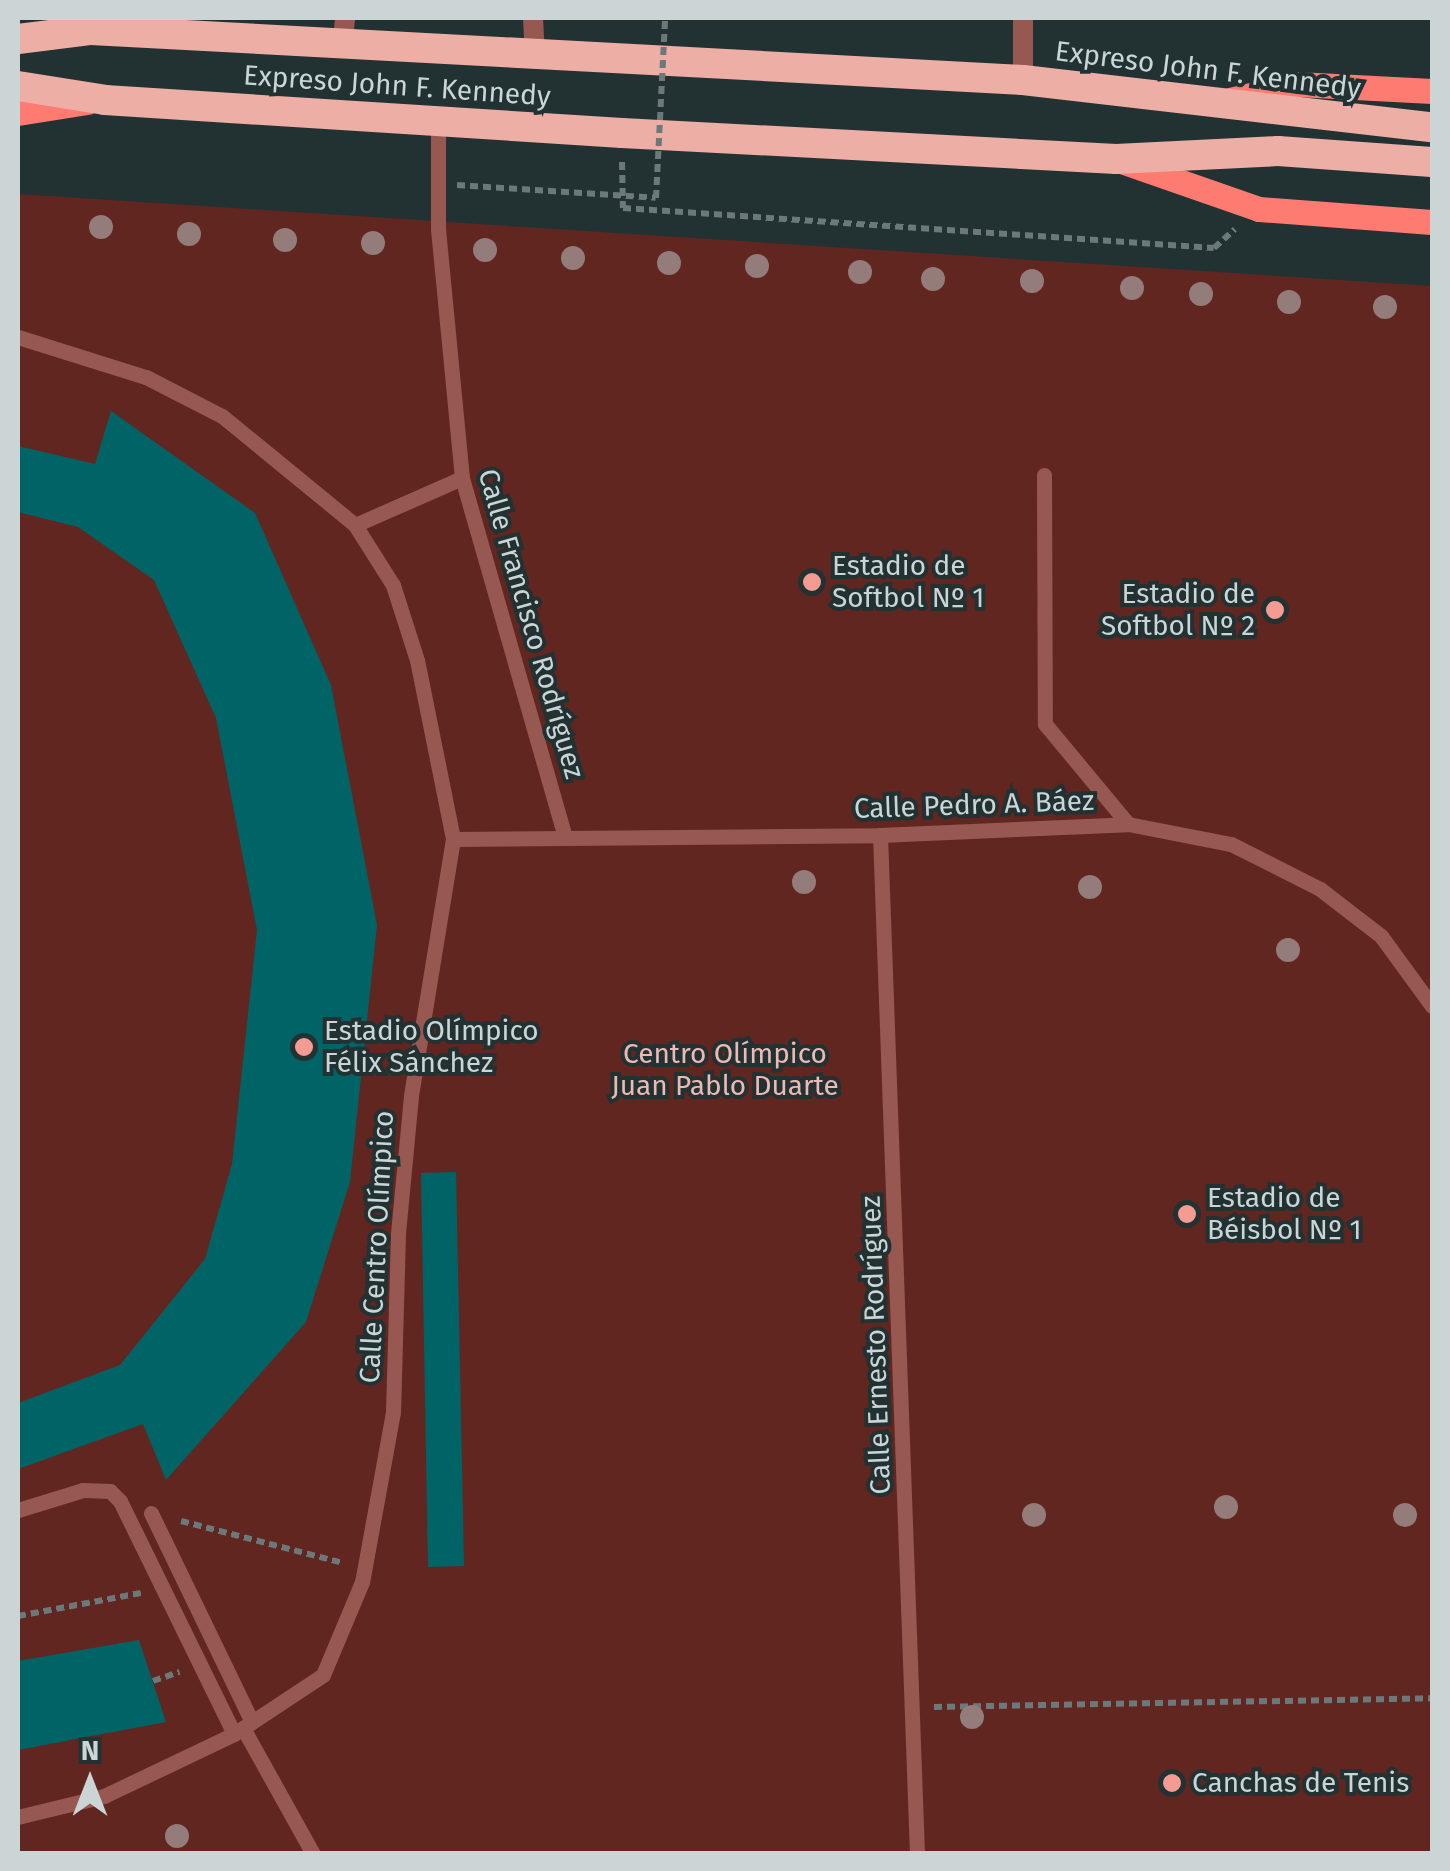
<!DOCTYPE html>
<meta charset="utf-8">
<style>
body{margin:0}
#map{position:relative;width:1450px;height:1871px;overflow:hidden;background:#223233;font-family:"Fira Sans",sans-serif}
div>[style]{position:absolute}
.green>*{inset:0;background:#622621}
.building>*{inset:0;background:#006366}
.path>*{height:6px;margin-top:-3px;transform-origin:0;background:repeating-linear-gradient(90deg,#6b797a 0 8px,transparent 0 13px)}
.lane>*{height:15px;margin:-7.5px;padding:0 7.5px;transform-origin:7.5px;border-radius:7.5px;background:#975851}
.street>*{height:20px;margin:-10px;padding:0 10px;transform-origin:10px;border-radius:10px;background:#975851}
.primary>*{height:25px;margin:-12.5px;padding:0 12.5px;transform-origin:12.5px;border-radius:12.5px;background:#fd7b71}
.highway>*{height:30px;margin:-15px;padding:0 15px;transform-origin:15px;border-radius:15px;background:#edaea6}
.path-bridge>*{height:6px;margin-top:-3px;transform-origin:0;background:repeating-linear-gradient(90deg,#6b797a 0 8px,transparent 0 13px)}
.trees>*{width:24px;height:24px;margin:-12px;border-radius:50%;background:#937c79}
.dots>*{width:28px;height:28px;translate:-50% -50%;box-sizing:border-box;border:5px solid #223233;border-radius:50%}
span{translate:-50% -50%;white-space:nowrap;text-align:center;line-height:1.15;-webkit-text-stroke:8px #223233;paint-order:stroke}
.street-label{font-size:28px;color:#cbd5d6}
.poi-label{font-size:28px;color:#cbd5d6}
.left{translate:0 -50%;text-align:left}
.right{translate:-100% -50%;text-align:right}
.park-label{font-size:28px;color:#efb9b3}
.frame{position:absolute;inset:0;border:20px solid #cbd5d6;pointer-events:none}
.north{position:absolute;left:40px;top:1731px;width:100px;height:100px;-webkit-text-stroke:8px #223233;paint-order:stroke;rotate:0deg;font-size:28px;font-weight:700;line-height:40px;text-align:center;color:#cbd5d6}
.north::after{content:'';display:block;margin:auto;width:35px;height:45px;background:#cbd5d6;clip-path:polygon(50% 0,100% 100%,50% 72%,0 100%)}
</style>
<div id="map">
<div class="green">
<i style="clip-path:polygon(18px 194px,1432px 286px,1432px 1853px,18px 1853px)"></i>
</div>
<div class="building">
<i style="clip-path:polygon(111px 411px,255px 513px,331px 685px,377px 925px,350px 1182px,306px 1322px,166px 1480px,143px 1424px,18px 1469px,18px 1403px,120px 1365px,205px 1259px,232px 1164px,257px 930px,216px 718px,154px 580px,78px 527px,18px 512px,18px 446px,95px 464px)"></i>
<i style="clip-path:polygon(456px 1172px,464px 1566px,428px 1567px,421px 1173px)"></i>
<i style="clip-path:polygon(139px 1640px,166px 1722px,18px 1750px,18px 1661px)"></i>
</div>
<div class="path">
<i style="left:622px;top:162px;width:46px;rotate:88.8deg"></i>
<i style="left:623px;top:208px;width:592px;rotate:3.87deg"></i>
<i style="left:1214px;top:248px;width:28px;rotate:-42deg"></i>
<i style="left:457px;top:185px;width:199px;rotate:3.7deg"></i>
<i style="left:181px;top:1521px;width:167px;rotate:14.5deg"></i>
<i style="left:18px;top:1616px;width:125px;rotate:-10.6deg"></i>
<i style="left:153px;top:1681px;width:28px;rotate:-19deg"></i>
<i style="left:934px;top:1707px;width:498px;rotate:-1deg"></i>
</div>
<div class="lane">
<i style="left:438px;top:123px;width:106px;rotate:90deg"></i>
<i style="left:438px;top:229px;width:250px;rotate:84.5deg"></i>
<i style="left:462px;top:478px;width:373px;rotate:74deg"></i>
<i style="left:18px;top:337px;width:134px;rotate:17.4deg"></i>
<i style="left:146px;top:377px;width:85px;rotate:27.2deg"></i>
<i style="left:222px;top:416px;width:172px;rotate:39.3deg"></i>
<i style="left:355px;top:525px;width:71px;rotate:57.7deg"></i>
<i style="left:393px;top:585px;width:79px;rotate:72.3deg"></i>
<i style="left:417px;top:660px;width:183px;rotate:78.6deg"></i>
<i style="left:453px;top:839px;width:260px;rotate:99.3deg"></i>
<i style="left:411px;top:1096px;width:139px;rotate:95.4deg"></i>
<i style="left:398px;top:1234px;width:178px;rotate:91.6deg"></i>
<i style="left:393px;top:1412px;width:173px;rotate:100.3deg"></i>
<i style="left:362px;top:1582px;width:101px;rotate:112.8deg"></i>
<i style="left:323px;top:1675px;width:107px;rotate:146.5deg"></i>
<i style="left:234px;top:1734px;width:144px;rotate:154.5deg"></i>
<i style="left:104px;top:1796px;width:89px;rotate:166.3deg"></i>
<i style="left:1044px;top:475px;width:249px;rotate:89.8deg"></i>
<i style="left:1045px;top:724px;width:130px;rotate:50.3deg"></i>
<i style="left:355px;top:525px;width:117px;rotate:-23.7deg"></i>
<i style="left:880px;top:835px;width:1020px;rotate:87.92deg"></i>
<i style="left:453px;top:839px;width:427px;rotate:-0.5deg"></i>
<i style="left:880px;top:835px;width:248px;rotate:-2.5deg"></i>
<i style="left:1128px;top:824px;width:105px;rotate:11deg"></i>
<i style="left:1231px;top:844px;width:100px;rotate:26.8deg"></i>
<i style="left:1320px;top:889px;width:77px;rotate:37.6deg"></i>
<i style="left:1381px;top:936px;width:87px;rotate:53.9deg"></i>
<i style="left:18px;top:1510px;width:68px;rotate:-17.1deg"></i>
<i style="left:83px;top:1490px;width:27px;rotate:2deg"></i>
<i style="left:110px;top:1491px;width:14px;rotate:45deg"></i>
<i style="left:120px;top:1501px;width:259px;rotate:63.9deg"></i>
<i style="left:151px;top:1513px;width:232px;rotate:64.2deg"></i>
<i style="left:243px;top:1728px;width:144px;rotate:60.9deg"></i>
</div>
<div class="street">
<i style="left:533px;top:18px;width:37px;rotate:87deg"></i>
<i style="left:342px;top:48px;width:30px;rotate:-84deg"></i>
<i style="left:1023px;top:80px;width:62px;rotate:-90deg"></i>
</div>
<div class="primary">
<i style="left:1230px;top:100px;width:69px;rotate:-13.4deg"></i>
<i style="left:1297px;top:84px;width:135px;rotate:3deg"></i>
<i style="left:18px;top:113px;width:70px;rotate:-9.1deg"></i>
<i style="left:1121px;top:161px;width:146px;rotate:19.2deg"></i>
<i style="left:1259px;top:209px;width:173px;rotate:4.3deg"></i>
</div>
<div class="highway">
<i style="left:18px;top:39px;width:74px;rotate:-7deg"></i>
<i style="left:91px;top:30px;width:933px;rotate:3.07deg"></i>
<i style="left:1023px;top:80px;width:412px;rotate:6.6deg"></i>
<i style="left:18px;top:86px;width:88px;rotate:9.1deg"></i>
<i style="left:105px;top:100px;width:518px;rotate:3.65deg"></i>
<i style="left:622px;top:133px;width:495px;rotate:3deg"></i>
<i style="left:1116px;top:159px;width:162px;rotate:-2.8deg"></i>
<i style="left:1278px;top:151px;width:154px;rotate:4.1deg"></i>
</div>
<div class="path-bridge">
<i style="left:656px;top:198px;width:180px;rotate:-87.1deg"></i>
</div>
<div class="trees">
<i style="left:101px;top:227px"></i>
<i style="left:189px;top:234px"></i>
<i style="left:285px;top:240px"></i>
<i style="left:373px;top:243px"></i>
<i style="left:485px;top:250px"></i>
<i style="left:573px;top:258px"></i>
<i style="left:669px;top:263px"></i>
<i style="left:757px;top:266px"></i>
<i style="left:860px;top:272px"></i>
<i style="left:933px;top:279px"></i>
<i style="left:1032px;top:281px"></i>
<i style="left:1132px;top:288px"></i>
<i style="left:1201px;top:294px"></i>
<i style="left:1289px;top:302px"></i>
<i style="left:1385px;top:307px"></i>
<i style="left:804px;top:882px"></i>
<i style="left:1090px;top:887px"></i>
<i style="left:1288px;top:950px"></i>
<i style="left:1226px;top:1507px"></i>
<i style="left:1034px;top:1515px"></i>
<i style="left:1405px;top:1515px"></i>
<i style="left:972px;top:1717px"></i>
<i style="left:177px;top:1836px"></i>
</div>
<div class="dots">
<i style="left:812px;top:582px;background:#f59c92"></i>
<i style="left:1275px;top:610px;background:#f59c92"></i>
<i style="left:304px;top:1047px;background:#f59c92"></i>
<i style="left:1187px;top:1214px;background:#f59c92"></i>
<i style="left:1172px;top:1783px;background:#f59c92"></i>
</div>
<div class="street-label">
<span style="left:1208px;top:70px;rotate:7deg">Expreso John F. Kennedy</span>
<span style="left:397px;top:86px;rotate:4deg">Expreso John F. Kennedy</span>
<span style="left:531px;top:624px;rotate:74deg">Calle Francisco Rodríguez</span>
<span style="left:974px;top:805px;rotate:-2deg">Calle Pedro A. Báez</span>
<span style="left:377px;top:1247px;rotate:-87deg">Calle Centro Olímpico</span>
<span style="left:876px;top:1345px;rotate:-92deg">Calle Ernesto Rodríguez</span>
</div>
<div class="poi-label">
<span class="left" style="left:832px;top:582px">Estadio de<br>Softbol Nº 1</span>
<span class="right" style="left:1255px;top:610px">Estadio de<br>Softbol Nº 2</span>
<span class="left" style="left:324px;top:1047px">Estadio Olímpico<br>Félix Sánchez</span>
<span class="left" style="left:1207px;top:1214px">Estadio de<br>Béisbol Nº 1</span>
<span class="left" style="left:1192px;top:1783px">Canchas de Tenis</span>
</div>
<div class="park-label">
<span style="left:725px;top:1070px">Centro Olímpico<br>Juan Pablo Duarte</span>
</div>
<div class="frame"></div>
<div class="north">N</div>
</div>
